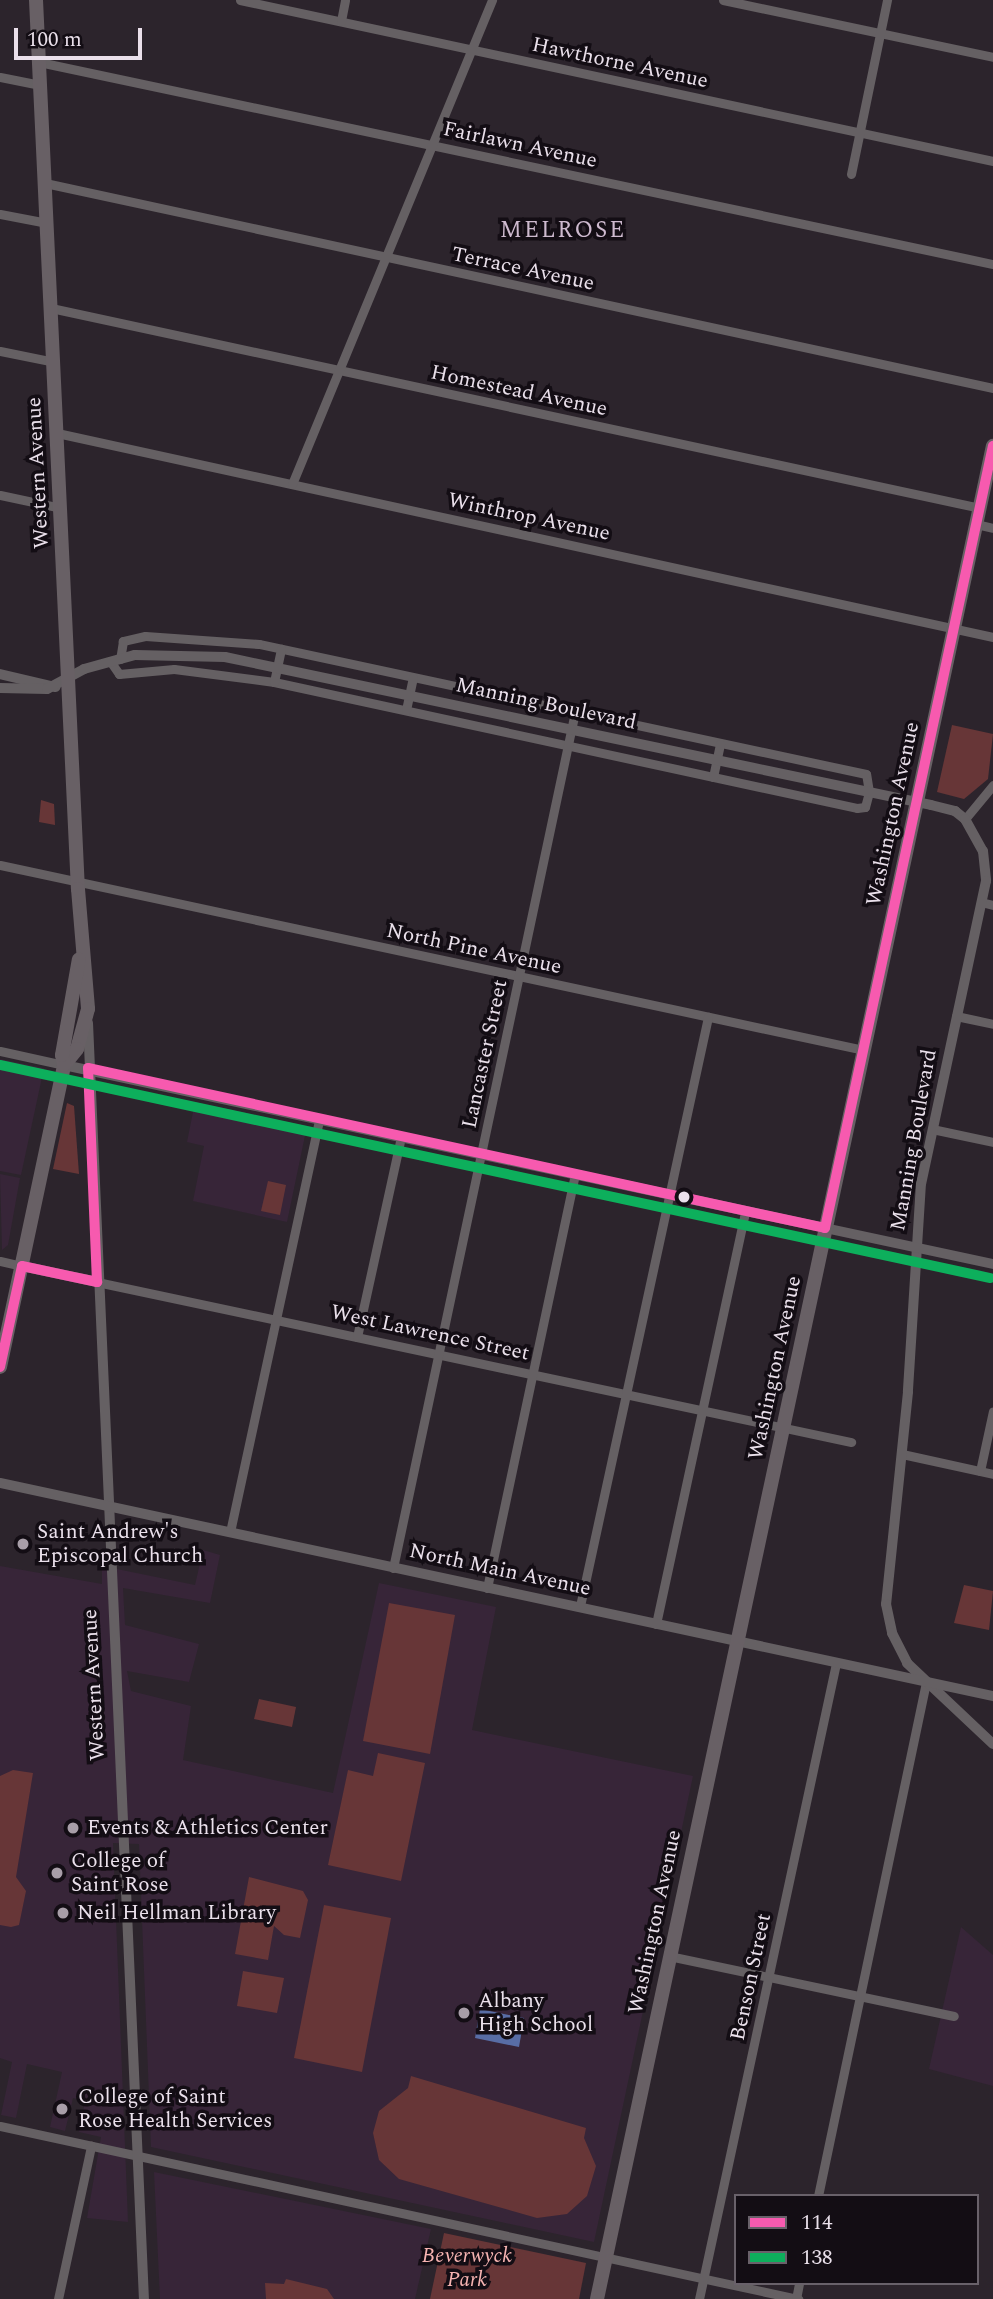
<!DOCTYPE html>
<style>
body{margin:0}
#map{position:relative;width:993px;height:2299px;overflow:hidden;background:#2c242c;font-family:Spectral,serif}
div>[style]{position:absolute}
.built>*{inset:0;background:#372538}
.green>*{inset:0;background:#673637}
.water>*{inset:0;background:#586da5}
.minor>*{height:9px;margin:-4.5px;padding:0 4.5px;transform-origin:4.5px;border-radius:4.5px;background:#656063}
.tertiary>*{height:10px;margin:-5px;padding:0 5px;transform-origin:5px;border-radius:5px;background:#656063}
.primary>*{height:14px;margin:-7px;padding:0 7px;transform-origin:7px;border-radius:7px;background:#686065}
.bus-1>*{height:10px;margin:-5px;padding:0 5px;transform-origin:5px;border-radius:5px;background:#f75aaf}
.bus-2>*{height:10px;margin:-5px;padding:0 5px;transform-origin:5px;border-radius:5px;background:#0daf5c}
.dots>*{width:19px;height:19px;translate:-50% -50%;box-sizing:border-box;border:4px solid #130d14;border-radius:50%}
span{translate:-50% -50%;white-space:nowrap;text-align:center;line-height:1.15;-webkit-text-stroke:7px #130d14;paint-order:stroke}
.street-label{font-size:21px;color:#eae0eb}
.poi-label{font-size:21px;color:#eae0eb}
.left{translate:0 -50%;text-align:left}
.park-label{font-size:21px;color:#f7b4b2;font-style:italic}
.neighbourhood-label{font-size:23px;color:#cebacf;letter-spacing:2px}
.legend{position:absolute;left:734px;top:2194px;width:245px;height:91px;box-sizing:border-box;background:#130d14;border:2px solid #69616a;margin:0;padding:9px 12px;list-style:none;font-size:21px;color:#eae0eb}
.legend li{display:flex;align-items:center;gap:14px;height:35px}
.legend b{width:35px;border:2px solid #69616a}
.scale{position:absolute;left:14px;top:28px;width:128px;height:32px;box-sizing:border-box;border:4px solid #eae0eb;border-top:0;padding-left:9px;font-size:21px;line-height:24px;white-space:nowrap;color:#eae0eb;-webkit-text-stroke:5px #130d14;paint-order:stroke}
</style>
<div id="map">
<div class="built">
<i style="clip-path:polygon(0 1059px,44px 1068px,21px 1175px,0 1171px)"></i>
<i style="clip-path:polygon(195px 1102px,307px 1126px,287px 1222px,193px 1201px,204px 1146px,187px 1142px)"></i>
<i style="clip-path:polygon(0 1174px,20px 1178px,8px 1245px,2px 1250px)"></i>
<i style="clip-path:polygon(203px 1550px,220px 1555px,210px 1603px,123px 1588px,125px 1625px,199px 1644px,189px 1682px,127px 1671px,131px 1691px,191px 1706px,183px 1760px,333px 1793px,379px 1583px,496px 1607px,472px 1730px,693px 1776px,594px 2242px,151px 2147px,139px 1844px,113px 1843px,128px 2222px,87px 2218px,101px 2137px,79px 2132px,85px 2101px,73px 2098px,65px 2131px,50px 2127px,62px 2072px,27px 2064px,16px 2118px,1px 2115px,12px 2062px,0 2058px,0 1566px,102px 1584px,102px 1566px,195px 1585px)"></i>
<i style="clip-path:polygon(961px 1927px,993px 1955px,993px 2086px,929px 2069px)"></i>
<i style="clip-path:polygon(154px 2172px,431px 2229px,415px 2299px,160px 2299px)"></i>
</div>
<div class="green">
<i style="clip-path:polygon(952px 725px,993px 734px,988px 779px,964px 799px,937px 792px)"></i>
<i style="clip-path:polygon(41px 800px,54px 804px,55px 825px,39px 822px)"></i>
<i style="clip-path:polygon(67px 1103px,74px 1106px,79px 1174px,53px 1169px)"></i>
<i style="clip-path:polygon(268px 1181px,286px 1185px,280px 1215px,261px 1211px)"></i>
<i style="clip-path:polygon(964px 1585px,993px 1591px,989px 1630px,954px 1623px)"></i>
<i style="clip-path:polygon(389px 1603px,455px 1615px,430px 1754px,363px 1741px)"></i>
<i style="clip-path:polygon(259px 1699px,296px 1707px,292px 1727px,254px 1719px)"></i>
<i style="clip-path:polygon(378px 1753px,425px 1763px,401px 1881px,328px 1865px,348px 1770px,373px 1776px)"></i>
<i style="clip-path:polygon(13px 1770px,33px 1773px,16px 1877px,26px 1891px,19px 1925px,11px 1927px,0 1925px,0 1776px)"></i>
<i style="clip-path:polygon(249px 1877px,303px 1891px,308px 1900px,300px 1938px,284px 1935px,274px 1926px,268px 1960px,235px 1954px)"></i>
<i style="clip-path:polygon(324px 1905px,391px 1918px,362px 2072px,294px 2058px)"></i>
<i style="clip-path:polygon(243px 1971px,284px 1978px,277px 2013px,237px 2006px)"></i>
<i style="clip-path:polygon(411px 2076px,586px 2128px,584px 2138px,596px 2166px,587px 2196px,567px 2214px,537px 2218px,399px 2179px,379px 2160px,373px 2133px,379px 2111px,408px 2088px)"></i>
<i style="clip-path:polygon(444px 2233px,586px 2263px,579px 2299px,430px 2299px)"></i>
<i style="clip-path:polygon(286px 2279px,327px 2289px,334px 2299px,266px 2299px,265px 2283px,284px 2284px)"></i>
</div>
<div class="water">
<i style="clip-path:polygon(480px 2009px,524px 2018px,519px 2047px,475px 2038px)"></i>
</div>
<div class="minor">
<i style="left:240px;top:0;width:770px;rotate:12.07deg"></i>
<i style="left:723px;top:0;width:276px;rotate:11.9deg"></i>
<i style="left:341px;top:21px;width:21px;rotate:-79deg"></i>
<i style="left:39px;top:62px;width:975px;rotate:11.96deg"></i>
<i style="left:0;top:77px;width:41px;rotate:11.3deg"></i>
<i style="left:851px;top:174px;width:178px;rotate:-78.3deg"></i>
<i style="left:45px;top:183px;width:970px;rotate:12.2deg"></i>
<i style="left:0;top:214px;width:48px;rotate:10.8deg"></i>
<i style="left:51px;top:308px;width:950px;rotate:12.15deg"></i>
<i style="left:0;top:351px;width:55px;rotate:11.5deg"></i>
<i style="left:57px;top:433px;width:958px;rotate:12.3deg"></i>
<i style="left:292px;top:484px;width:524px;rotate:-67.55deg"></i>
<i style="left:0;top:495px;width:62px;rotate:12deg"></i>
<i style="left:976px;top:524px;width:17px;rotate:13deg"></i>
<i style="left:110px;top:661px;width:16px;rotate:55deg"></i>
<i style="left:119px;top:674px;width:55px;rotate:-5.2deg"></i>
<i style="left:174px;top:669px;width:101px;rotate:7.4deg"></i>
<i style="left:274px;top:682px;width:596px;rotate:12.2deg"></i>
<i style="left:857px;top:808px;width:8px;rotate:-7deg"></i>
<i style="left:865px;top:807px;width:16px;rotate:-75deg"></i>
<i style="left:869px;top:792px;width:18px;rotate:-99deg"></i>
<i style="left:866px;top:774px;width:621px;rotate:-167.91deg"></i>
<i style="left:259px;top:644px;width:114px;rotate:-176deg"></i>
<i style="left:145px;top:636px;width:23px;rotate:167deg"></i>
<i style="left:123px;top:641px;width:18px;rotate:99deg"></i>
<i style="left:274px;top:682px;width:34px;rotate:-78deg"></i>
<i style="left:406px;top:710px;width:33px;rotate:-78deg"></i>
<i style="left:713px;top:777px;width:34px;rotate:-78deg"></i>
<i style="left:965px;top:819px;width:44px;rotate:-50.5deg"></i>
<i style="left:0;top:865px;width:884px;rotate:12.09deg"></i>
<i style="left:981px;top:902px;width:12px;rotate:14deg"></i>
<i style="left:956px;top:1016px;width:38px;rotate:12deg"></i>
<i style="left:0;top:1051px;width:66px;rotate:12.3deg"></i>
<i style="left:932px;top:1129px;width:62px;rotate:12deg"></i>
<i style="left:0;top:1261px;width:23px;rotate:13deg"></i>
<i style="left:97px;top:1282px;width:771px;rotate:11.98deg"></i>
<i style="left:357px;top:1337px;width:205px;rotate:-77.6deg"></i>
<i style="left:902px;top:1454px;width:93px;rotate:12.4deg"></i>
<i style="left:980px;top:1471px;width:61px;rotate:-77.8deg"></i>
<i style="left:230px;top:1532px;width:422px;rotate:-77.8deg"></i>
<i style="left:393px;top:1568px;width:875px;rotate:-78deg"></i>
<i style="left:487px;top:1588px;width:423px;rotate:-78deg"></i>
<i style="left:580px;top:1606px;width:603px;rotate:-77.74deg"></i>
<i style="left:656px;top:1624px;width:422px;rotate:-77.8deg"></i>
<i style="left:669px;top:1956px;width:291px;rotate:11.9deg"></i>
<i style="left:0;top:2126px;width:817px;rotate:12.23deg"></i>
<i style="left:818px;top:2196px;width:525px;rotate:-78.13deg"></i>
<i style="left:58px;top:2299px;width:157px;rotate:-77.8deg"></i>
<i style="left:699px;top:2299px;width:651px;rotate:-77.84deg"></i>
<i style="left:796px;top:2299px;width:16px;rotate:-79deg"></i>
</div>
<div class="tertiary">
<i style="left:0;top:674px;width:57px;rotate:13.3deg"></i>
<i style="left:0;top:688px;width:47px;rotate:1.2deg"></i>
<i style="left:47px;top:689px;width:42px;rotate:-28.4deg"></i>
<i style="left:84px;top:669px;width:53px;rotate:-15.4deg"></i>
<i style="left:135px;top:655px;width:90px;rotate:1.3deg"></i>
<i style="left:225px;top:657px;width:721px;rotate:11.84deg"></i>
<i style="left:931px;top:805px;width:25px;rotate:14deg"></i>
<i style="left:955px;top:811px;width:13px;rotate:39deg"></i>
<i style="left:965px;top:819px;width:37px;rotate:61deg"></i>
<i style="left:983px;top:851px;width:30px;rotate:84deg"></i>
<i style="left:986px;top:881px;width:309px;rotate:102.1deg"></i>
<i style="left:921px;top:1183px;width:209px;rotate:93.6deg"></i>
<i style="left:908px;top:1392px;width:213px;rotate:95.9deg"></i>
<i style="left:886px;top:1604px;width:30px;rotate:78deg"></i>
<i style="left:892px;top:1633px;width:34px;rotate:63deg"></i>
<i style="left:907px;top:1663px;width:118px;rotate:43.3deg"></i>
<i style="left:88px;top:1023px;width:1277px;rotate:87.49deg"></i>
<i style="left:64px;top:1065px;width:950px;rotate:12.09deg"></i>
<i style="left:22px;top:1266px;width:77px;rotate:12deg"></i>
<i style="left:0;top:1483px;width:1016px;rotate:12.11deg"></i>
</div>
<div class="primary">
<i style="left:36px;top:0;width:890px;rotate:87.3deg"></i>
<i style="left:78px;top:889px;width:120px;rotate:85.2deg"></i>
<i style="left:88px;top:1009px;width:41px;rotate:105.4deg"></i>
<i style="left:77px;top:1049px;width:21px;rotate:129deg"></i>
<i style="left:0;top:1367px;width:309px;rotate:-78deg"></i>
<i style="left:64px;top:1065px;width:10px;rotate:-101deg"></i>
<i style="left:62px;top:1055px;width:97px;rotate:-80deg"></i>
<i style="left:597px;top:2299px;width:1895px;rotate:-77.94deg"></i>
</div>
<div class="bus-1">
<i style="left:0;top:1367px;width:103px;rotate:-77.7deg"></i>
<i style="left:22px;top:1266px;width:77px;rotate:12deg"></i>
<i style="left:97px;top:1282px;width:214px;rotate:-92.4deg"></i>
<i style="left:88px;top:1068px;width:754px;rotate:12.25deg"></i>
<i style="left:825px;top:1228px;width:800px;rotate:-77.88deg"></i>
</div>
<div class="bus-2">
<i style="left:0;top:1065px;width:1013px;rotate:12.14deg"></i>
</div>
<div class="dots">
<i style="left:684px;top:1197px;background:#eae0eb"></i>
<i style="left:23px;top:1544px;background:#a89ea8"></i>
<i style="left:73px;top:1828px;background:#a89ea8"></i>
<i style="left:57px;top:1873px;background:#a89ea8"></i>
<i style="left:63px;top:1913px;background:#a89ea8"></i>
<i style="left:464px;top:2013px;background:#a89ea8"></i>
<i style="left:62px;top:2109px;background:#a89ea8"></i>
</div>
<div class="street-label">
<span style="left:620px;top:63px;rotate:12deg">Hawthorne Avenue</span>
<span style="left:520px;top:145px;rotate:12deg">Fairlawn Avenue</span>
<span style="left:523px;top:269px;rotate:12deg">Terrace Avenue</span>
<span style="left:519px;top:391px;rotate:12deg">Homestead Avenue</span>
<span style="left:38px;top:473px;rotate:-93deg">Western Avenue</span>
<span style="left:529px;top:517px;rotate:12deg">Winthrop Avenue</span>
<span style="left:546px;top:704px;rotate:12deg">Manning Boulevard</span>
<span style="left:893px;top:814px;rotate:-78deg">Washington Avenue</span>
<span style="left:474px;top:949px;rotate:12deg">North Pine Avenue</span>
<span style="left:485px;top:1054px;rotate:-78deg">Lancaster Street</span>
<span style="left:914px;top:1140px;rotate:-80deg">Manning Boulevard</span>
<span style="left:430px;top:1333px;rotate:12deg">West Lawrence Street</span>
<span style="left:775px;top:1368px;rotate:-78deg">Washington Avenue</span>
<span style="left:500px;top:1570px;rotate:12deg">North Main Avenue</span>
<span style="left:94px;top:1685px;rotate:-93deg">Western Avenue</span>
<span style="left:655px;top:1922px;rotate:-78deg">Washington Avenue</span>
<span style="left:751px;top:1977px;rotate:-78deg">Benson Street</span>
</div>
<div class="poi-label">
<span class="left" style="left:37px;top:1544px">Saint Andrew's<br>Episcopal Church</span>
<span class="left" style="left:87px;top:1828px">Events &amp; Athletics Center</span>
<span class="left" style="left:71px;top:1873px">College of<br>Saint Rose</span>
<span class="left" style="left:77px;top:1913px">Neil Hellman Library</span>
<span class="left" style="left:478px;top:2013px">Albany<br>High School</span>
<span class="left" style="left:78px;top:2109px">College of Saint<br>Rose Health Services</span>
</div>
<div class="park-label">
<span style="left:467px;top:2268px">Beverwyck<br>Park</span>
</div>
<div class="neighbourhood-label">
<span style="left:563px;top:231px">MELROSE</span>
</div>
<ul class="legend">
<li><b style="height:9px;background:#f75aaf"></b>114</li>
<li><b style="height:9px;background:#0daf5c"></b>138</li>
</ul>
<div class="scale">100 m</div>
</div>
